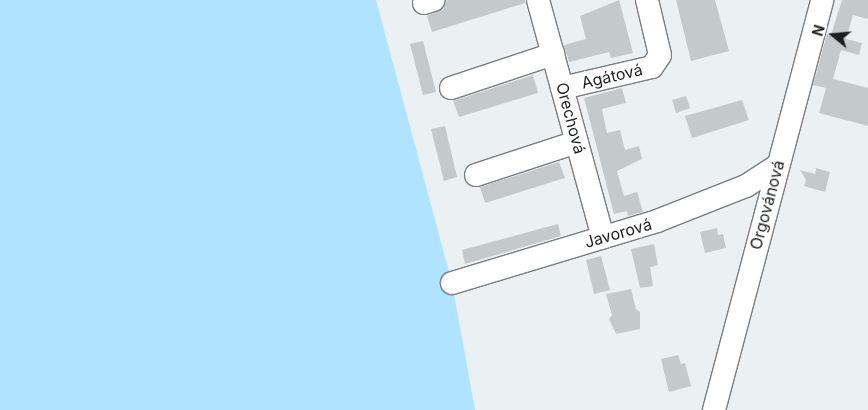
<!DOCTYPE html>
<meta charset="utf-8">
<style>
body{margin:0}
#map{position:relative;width:868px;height:410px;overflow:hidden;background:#ebf0f3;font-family:Inter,sans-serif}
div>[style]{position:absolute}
.green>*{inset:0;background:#afe3ff}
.building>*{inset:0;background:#c4c9cc}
.roads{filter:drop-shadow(1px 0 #787d7f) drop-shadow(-1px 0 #787d7f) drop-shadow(0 1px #787d7f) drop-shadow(0 -1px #787d7f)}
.minor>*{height:22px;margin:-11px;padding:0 11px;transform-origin:11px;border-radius:11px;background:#fff}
span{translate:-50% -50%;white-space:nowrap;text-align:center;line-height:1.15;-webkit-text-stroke:4px #fff;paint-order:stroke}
.street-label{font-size:16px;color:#1b1d1e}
.north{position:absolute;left:808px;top:10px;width:50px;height:50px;-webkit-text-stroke:4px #fff;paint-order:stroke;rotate:287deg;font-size:14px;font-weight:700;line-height:20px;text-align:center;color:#1b1d1e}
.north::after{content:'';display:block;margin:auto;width:18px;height:22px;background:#1b1d1e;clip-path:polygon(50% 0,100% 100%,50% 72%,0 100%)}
</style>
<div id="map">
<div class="green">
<i style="clip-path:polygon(0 0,376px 0,452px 283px,475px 410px,0 410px)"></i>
</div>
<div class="building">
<i style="clip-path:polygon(447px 0,525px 0,525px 3px,432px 32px,427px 16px,443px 9px)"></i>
<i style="clip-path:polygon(619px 0,633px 53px,611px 58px,609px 52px,569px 62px,564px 45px,586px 39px,580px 16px)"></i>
<i style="clip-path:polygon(676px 0,715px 0,729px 51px,691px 61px)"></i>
<i style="clip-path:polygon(842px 0,868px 0,868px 19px,853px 15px,846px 39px,862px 43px,859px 55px,841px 50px,833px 79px,868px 88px,868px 126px,819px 113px,826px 88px,813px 85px,827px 34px,831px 35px)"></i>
<i style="clip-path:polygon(423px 41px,436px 92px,423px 95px,410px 44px)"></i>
<i style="clip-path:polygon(533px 75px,538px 93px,459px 117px,453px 101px)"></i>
<i style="clip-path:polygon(622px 88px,626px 103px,602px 109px,607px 133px,620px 130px,625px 150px,639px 146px,642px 159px,617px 171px,624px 196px,637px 192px,643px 212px,628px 216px,627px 211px,614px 214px,584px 98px)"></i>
<i style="clip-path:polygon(686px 96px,690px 108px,676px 113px,672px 100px)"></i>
<i style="clip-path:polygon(742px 100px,749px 120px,692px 138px,685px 116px)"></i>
<i style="clip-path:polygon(445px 126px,457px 177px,444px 181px,431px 129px)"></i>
<i style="clip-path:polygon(559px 162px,565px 178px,485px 203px,480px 187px)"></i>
<i style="clip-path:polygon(816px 168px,830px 172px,825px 192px,804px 186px,806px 180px,800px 170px,815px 174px)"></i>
<i style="clip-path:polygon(558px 224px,561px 236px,465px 264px,462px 250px)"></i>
<i style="clip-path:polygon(717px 228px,718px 235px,723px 234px,726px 248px,705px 253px,700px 232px)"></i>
<i style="clip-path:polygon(654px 244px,658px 265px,650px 267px,653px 286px,640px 288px,631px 249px)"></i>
<i style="clip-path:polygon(601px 256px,610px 290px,594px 294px,586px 260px)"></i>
<i style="clip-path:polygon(631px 289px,636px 309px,640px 312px,640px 329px,616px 334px,609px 319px,612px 315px,606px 294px)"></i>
<i style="clip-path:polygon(678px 355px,681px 364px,685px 363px,691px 386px,669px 392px,661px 359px)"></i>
</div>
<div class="roads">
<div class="minor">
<i style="left:538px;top:0;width:246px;rotate:74.7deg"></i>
<i style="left:424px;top:3px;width:10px;rotate:-17deg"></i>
<i style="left:451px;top:88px;width:108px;rotate:-18.4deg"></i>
<i style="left:562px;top:88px;width:92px;rotate:-13.1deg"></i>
<i style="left:652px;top:67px;width:14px;rotate:-56deg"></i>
<i style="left:660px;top:55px;width:57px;rotate:-103.3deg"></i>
<i style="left:476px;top:175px;width:106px;rotate:-18.1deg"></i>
<i style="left:452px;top:283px;width:214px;rotate:-16.8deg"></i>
<i style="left:657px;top:221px;width:96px;rotate:-21.5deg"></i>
<i style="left:746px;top:186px;width:37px;rotate:-33deg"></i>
<i style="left:714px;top:410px;width:424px;rotate:-75.2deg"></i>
</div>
</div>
<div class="street-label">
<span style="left:612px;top:76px;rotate:-13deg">Agátová</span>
<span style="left:571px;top:118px;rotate:75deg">Orechová</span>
<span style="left:767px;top:205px;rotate:-75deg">Orgovánová</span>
<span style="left:618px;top:233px;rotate:-16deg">Javorová</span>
</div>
<div class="north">N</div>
</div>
